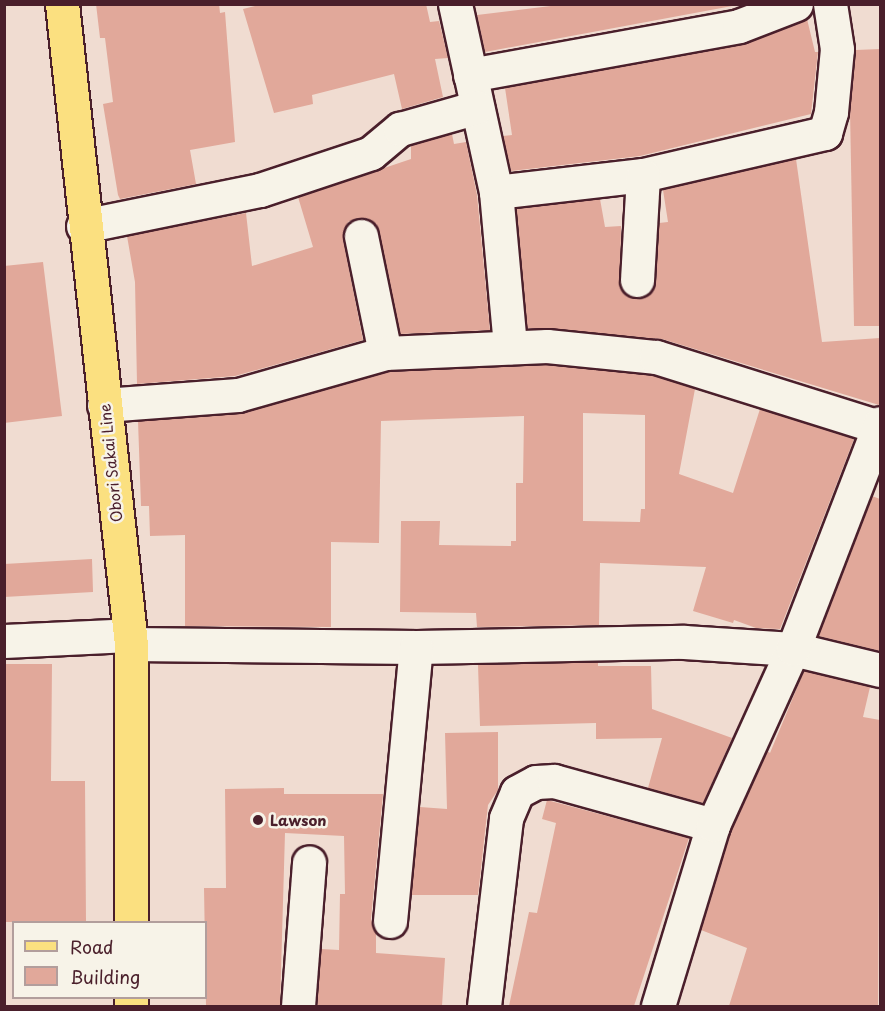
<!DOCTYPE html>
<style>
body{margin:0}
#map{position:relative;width:885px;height:1011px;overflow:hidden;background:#f0dcd1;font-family:"Playpen Sans",sans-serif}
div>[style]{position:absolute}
.building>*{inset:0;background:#e1a89a}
.roads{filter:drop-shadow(2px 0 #4a1f2b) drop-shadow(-2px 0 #4a1f2b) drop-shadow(0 2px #4a1f2b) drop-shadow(0 -2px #4a1f2b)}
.minor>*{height:33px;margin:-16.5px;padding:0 16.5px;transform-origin:16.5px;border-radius:16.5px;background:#f7f3e8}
.major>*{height:33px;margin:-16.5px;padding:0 16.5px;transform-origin:16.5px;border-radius:16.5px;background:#fbe080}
.dots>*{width:16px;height:16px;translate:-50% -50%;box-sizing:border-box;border:3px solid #f7f3e8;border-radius:50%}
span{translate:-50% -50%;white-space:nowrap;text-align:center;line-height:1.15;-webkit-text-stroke:5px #f7f3e8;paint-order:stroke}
.street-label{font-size:15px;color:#4a1f2b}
.poi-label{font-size:15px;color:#4a1f2b;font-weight:700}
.left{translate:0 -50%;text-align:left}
.frame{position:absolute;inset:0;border:6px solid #4a1f2b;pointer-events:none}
.legend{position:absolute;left:12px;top:921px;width:195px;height:78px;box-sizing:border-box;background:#f7f3e8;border:2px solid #b29e9c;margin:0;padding:8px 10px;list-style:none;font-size:18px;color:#4a1f2b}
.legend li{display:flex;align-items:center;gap:12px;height:30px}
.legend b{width:30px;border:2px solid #b29e9c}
</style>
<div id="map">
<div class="building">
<i style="clip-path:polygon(96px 4px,219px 4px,220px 13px,225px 12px,235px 142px,190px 150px,196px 184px,120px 199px,118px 195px,103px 104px,113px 102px,105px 38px,100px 38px)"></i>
<i style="clip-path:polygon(263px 4px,426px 4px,430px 22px,439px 21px,448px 58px,435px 59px,443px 97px,402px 109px,394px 74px,312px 95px,313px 104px,274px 113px,243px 9px)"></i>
<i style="clip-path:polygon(567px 4px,743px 4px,485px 52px,477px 15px)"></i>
<i style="clip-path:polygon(807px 19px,815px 52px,818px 52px,811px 114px,640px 156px,511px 171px,503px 136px,512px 135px,505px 88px,742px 44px)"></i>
<i style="clip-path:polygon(880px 49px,880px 326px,854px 326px,850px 110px,856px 50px)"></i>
<i style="clip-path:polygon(452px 134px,454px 144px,466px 142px,477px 195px,490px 330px,400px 334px,379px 232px,367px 218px,358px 218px,348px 222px,343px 239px,363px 340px,235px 376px,137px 384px,135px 282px,127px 236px,246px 213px,252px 266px,313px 247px,298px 197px,411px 159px,411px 145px)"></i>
<i style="clip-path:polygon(796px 159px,822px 342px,880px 338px,879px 405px,662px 339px,527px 328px,516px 209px,600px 199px,605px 227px,621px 226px,620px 288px,637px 299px,652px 291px,656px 282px,659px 223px,668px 222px,663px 190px)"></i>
<i style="clip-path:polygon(43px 262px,62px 416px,4px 423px,4px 266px)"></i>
<i style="clip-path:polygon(evenodd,546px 365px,652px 375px,695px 389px,679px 474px,733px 493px,760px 409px,854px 439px,780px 629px,756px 628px,734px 620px,733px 623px,693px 611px,706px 567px,600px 563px,599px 625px,477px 627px,476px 613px,400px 612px,401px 521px,440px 521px,439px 545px,511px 546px,511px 541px,516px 541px,516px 483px,523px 483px,524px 416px,381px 421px,379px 543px,331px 542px,331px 627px,185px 626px,185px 535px,150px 536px,149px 506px,141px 506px,138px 421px,243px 413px,388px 372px,546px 365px,583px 413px,645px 415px,645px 509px,641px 509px,640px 522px,583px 521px,583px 413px)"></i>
<i style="clip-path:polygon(872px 496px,880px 499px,880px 651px,818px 636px)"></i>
<i style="clip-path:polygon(92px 559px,93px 592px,4px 597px,4px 564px)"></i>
<i style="clip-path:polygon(598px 662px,598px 666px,651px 666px,652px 709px,732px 738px,703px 803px,648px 788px,662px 738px,596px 739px,596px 723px,480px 726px,478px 665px)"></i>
<i style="clip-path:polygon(5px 664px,52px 664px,51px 781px,85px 781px,86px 922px,4px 922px)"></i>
<i style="clip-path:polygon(804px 671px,870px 687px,863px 717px,880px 720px,878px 1006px,729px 1006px,747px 948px,701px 930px,731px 832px,767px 751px,770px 753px)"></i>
<i style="clip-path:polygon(498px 732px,498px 790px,488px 805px,478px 895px,411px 895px,420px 807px,447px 809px,445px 733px)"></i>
<i style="clip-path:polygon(284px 788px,284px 794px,383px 794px,371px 919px,376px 933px,376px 953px,445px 958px,442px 1006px,317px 1006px,321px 949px,339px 950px,340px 894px,345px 894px,344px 836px,285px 833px,280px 1006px,206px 1006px,204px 888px,226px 888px,225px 789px)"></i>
<i style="clip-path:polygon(547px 800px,689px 838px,634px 1006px,509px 1006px,529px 912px,537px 913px,556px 823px,542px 819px)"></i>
</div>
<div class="roads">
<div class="minor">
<i style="left:455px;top:4px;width:192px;rotate:77.7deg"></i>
<i style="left:496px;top:192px;width:156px;rotate:84.8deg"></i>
<i style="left:470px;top:75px;width:273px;rotate:-10.3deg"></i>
<i style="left:739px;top:26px;width:61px;rotate:-21.1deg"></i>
<i style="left:496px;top:192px;width:148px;rotate:-6.6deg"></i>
<i style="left:643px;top:175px;width:187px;rotate:-13deg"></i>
<i style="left:825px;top:133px;width:22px;rotate:-74deg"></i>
<i style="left:831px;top:112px;width:63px;rotate:-84.6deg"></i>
<i style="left:837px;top:49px;width:46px;rotate:-98.8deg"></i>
<i style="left:83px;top:226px;width:181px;rotate:-11.5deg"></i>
<i style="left:260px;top:190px;width:117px;rotate:-18.4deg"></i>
<i style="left:371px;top:153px;width:38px;rotate:-40deg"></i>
<i style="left:400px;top:129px;width:80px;rotate:-15.9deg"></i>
<i style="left:361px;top:236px;width:119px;rotate:78.4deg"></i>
<i style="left:637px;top:280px;width:105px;rotate:-86.7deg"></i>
<i style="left:104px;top:405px;width:134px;rotate:-4.3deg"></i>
<i style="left:238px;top:395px;width:153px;rotate:-15.9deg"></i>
<i style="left:385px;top:353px;width:162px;rotate:-2.5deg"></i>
<i style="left:547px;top:346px;width:110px;rotate:5.8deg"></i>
<i style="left:656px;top:357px;width:234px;rotate:17.4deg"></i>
<i style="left:4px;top:641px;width:125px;rotate:-2.7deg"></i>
<i style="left:131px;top:644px;width:285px;rotate:0.6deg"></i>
<i style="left:416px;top:647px;width:268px;rotate:-1.1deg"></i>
<i style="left:684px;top:642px;width:109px;rotate:3.7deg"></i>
<i style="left:793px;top:649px;width:89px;rotate:13.6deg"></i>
<i style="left:390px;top:921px;width:275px;rotate:-84.6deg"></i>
<i style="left:298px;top:1006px;width:144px;rotate:-85.6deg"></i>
<i style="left:484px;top:1006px;width:189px;rotate:-83.3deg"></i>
<i style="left:506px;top:818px;width:28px;rotate:-67deg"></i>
<i style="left:517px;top:792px;width:21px;rotate:-28deg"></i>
<i style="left:536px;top:782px;width:18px;rotate:-3deg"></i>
<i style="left:554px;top:781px;width:165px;rotate:15.5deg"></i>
<i style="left:658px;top:1006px;width:189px;rotate:-73.1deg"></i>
<i style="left:713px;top:825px;width:193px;rotate:-65.6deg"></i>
<i style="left:793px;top:649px;width:242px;rotate:-68.9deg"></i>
</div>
<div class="major">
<i style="left:62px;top:4px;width:644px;rotate:83.85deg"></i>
<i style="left:131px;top:644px;width:278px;rotate:90deg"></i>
<i style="left:131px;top:1006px;width:8px;rotate:-90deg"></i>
</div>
</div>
<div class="dots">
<i style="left:258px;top:820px;background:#4a1f2b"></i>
</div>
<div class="street-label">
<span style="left:110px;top:463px;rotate:-96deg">Obori Sakai Line</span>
</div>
<div class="poi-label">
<span class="left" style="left:270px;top:820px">Lawson</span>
</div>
<div class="frame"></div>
<ul class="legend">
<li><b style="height:8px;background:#fbe080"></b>Road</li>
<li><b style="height:16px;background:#e1a89a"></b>Building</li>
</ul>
</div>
